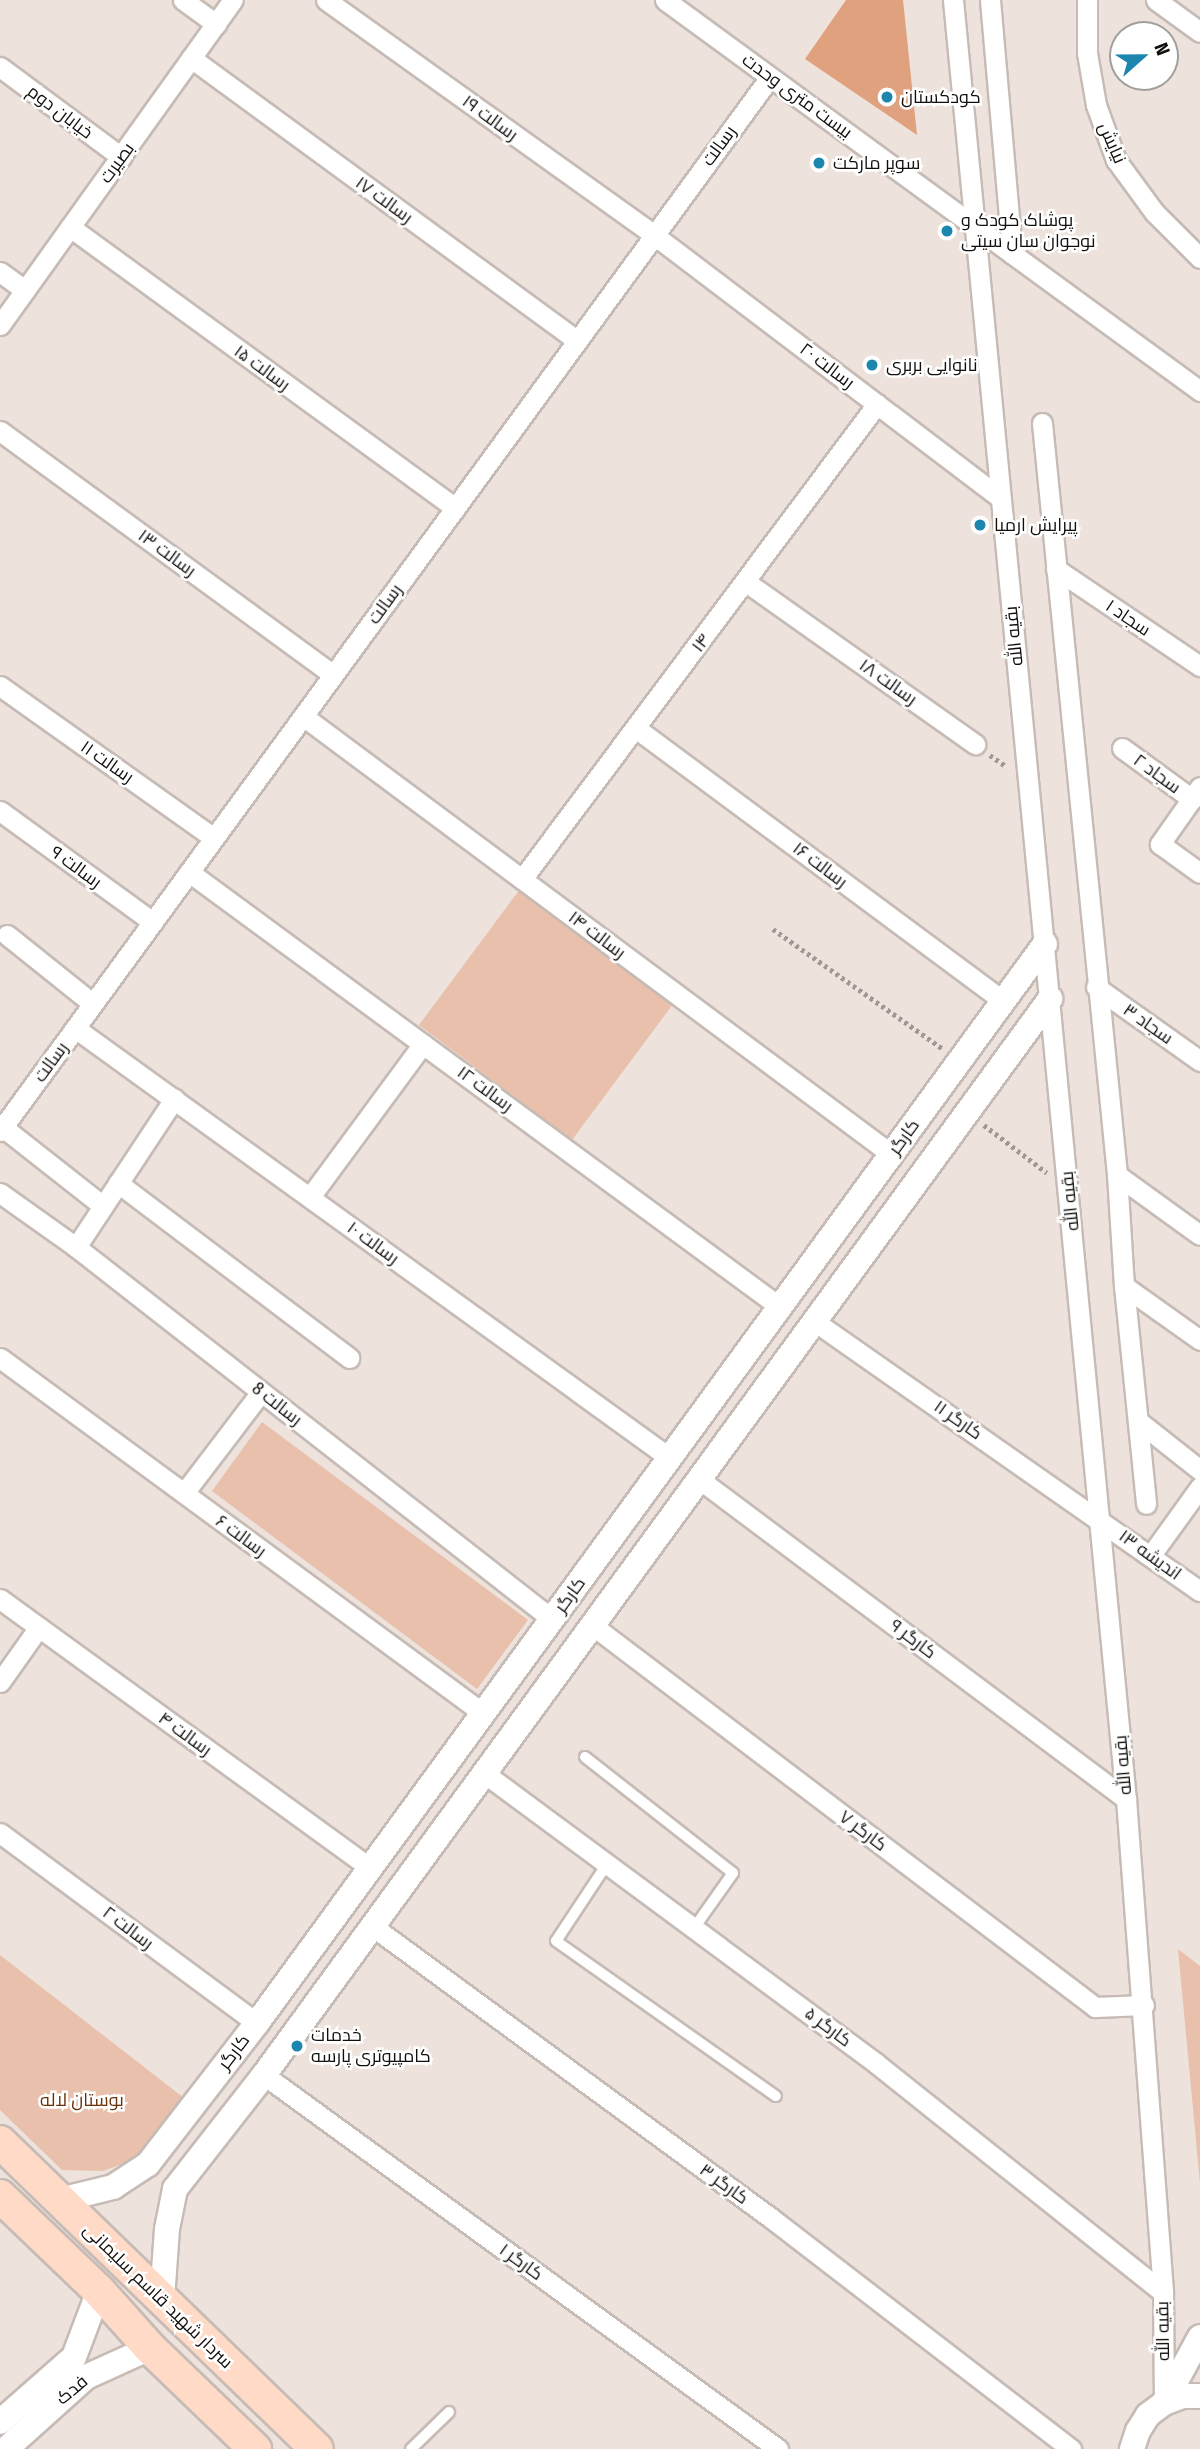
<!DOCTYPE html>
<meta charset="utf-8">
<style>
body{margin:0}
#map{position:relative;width:1200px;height:2449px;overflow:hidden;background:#eee3dc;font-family:"Fira Sans Condensed",Cairo,sans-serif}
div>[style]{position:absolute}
.green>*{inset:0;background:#e8c0ab}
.building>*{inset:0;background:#dfa17e}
.path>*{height:4.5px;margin-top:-2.25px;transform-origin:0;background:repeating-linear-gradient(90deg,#a09892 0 3.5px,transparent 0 7px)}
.roads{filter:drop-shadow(2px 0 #c6bbb5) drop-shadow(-2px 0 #c6bbb5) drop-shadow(0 2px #c6bbb5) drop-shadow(0 -2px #c6bbb5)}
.service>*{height:10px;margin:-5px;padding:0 5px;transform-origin:5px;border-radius:5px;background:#fff}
.minor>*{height:19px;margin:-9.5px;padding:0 9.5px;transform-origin:9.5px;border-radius:9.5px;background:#fff}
.tertiary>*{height:24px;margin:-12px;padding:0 12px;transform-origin:12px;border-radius:12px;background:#fff}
.primary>*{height:32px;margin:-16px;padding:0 16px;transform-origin:16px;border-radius:16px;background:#fedac7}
.dots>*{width:19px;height:19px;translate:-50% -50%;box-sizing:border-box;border:4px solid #fff;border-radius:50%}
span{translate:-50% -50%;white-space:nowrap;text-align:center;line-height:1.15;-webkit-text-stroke:5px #fff;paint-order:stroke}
.street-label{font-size:18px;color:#110e0c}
.poi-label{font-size:18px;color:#110e0c}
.left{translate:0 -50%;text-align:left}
.park-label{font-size:18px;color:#693109}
.north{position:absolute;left:1109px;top:21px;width:70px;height:70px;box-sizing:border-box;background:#fff;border:2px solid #a09f9e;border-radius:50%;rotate:69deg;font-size:19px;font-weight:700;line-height:28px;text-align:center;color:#110e0c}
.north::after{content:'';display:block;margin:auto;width:24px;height:32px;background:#1d86ae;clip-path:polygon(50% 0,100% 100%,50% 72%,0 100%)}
</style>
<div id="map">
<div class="green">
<i style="clip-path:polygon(532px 873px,685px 988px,572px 1140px,419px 1025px)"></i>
<i style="clip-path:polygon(262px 1422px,528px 1620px,477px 1689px,212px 1491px)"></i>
<i style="clip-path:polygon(1178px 1949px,1200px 1966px,1200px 2183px)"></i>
<i style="clip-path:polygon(0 1955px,184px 2098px,141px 2157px,103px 2171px,62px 2170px,0 2110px)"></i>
</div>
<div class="building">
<i style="clip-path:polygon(846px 0,903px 0,917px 135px,805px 59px)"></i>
</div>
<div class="path">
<i style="left:990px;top:755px;width:19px;rotate:35deg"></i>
<i style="left:773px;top:929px;width:207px;rotate:35.2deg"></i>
<i style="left:984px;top:1125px;width:79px;rotate:37.3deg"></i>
</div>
<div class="roads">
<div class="service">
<i style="left:585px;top:1757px;width:188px;rotate:38.1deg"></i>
<i style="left:733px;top:1873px;width:67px;rotate:125.3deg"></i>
<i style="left:607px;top:1864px;width:92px;rotate:123.5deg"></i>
<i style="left:556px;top:1941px;width:269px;rotate:35.2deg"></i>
<i style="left:411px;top:2449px;width:53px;rotate:-44.2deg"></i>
</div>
<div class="minor">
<i style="left:183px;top:0;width:41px;rotate:36deg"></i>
<i style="left:326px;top:0;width:403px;rotate:35.6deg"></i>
<i style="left:654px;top:235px;width:435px;rotate:37.2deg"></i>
<i style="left:665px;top:0;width:663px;rotate:36.16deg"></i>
<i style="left:953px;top:0;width:1807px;rotate:84.51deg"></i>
<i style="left:1126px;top:1799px;width:494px;rotate:85.7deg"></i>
<i style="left:1163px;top:2292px;width:111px;rotate:89.5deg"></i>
<i style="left:990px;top:0;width:255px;rotate:85deg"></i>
<i style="left:1087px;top:0;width:53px;rotate:90deg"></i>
<i style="left:1087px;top:53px;width:53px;rotate:80.2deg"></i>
<i style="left:1096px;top:105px;width:59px;rotate:70deg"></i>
<i style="left:1116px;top:160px;width:64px;rotate:53.8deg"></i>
<i style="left:1154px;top:212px;width:65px;rotate:45deg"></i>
<i style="left:1156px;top:0;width:54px;rotate:36deg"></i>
<i style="left:191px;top:58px;width:479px;rotate:36.2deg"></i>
<i style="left:0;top:67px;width:151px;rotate:36.6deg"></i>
<i style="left:70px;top:227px;width:477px;rotate:36.1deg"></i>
<i style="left:0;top:272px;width:31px;rotate:36deg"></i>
<i style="left:0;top:325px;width:400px;rotate:-54.4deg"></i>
<i style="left:1042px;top:423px;width:756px;rotate:84.3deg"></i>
<i style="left:1117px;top:1175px;width:111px;rotate:86.4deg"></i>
<i style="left:1124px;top:1286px;width:219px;rotate:84.2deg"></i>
<i style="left:0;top:431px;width:413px;rotate:36.2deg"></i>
<i style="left:1056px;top:569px;width:174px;rotate:34deg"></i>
<i style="left:746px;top:582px;width:281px;rotate:35.3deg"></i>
<i style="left:0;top:686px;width:262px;rotate:35.4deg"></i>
<i style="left:303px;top:716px;width:733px;rotate:36.68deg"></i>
<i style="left:637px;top:729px;width:456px;rotate:36.6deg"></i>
<i style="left:1122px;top:748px;width:87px;rotate:36.1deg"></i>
<i style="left:1200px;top:787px;width:70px;rotate:125.1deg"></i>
<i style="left:1160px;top:844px;width:49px;rotate:35.9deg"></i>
<i style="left:0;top:811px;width:189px;rotate:36deg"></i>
<i style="left:189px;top:872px;width:734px;rotate:36.35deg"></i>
<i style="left:522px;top:879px;width:593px;rotate:-53.23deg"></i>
<i style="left:7px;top:935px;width:110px;rotate:38.7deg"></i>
<i style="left:1096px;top:987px;width:128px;rotate:35.4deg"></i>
<i style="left:75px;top:1028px;width:734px;rotate:35.86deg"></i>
<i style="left:0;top:1125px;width:131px;rotate:38.2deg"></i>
<i style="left:0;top:1131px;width:1305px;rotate:-53.85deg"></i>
<i style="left:1117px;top:1175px;width:102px;rotate:35.9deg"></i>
<i style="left:118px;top:1183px;width:290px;rotate:37.1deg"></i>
<i style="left:0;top:1193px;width:93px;rotate:35.4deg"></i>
<i style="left:76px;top:1247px;width:604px;rotate:38.01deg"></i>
<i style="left:310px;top:1197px;width:190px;rotate:-53.6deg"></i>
<i style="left:76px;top:1247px;width:178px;rotate:-56.5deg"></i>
<i style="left:1124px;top:1286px;width:93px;rotate:35.4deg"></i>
<i style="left:814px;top:1321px;width:471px;rotate:35deg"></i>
<i style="left:0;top:1358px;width:599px;rotate:36.32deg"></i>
<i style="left:1138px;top:1421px;width:79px;rotate:38.3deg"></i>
<i style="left:699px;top:1479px;width:534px;rotate:36.85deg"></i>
<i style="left:184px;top:1493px;width:127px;rotate:-52.7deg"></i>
<i style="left:1151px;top:1555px;width:84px;rotate:-54.2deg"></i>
<i style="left:0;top:1599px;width:457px;rotate:36deg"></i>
<i style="left:592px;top:1625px;width:632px;rotate:37.21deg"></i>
<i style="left:1095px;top:2007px;width:49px;rotate:-2.3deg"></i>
<i style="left:0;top:1682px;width:67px;rotate:-54.7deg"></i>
<i style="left:484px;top:1773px;width:489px;rotate:36.5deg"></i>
<i style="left:877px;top:2064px;width:366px;rotate:38.6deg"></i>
<i style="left:0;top:1833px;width:320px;rotate:36.5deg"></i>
<i style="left:372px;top:1926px;width:494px;rotate:36.2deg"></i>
<i style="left:771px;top:2218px;width:379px;rotate:37.6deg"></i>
<i style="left:264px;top:2075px;width:636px;rotate:36.04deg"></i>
</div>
<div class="tertiary">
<i style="left:60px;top:2200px;width:55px;rotate:-13.8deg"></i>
<i style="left:113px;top:2187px;width:42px;rotate:-33.3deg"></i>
<i style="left:148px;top:2164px;width:178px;rotate:-52.3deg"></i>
<i style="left:257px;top:2023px;width:1336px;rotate:-53.86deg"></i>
<i style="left:162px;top:2299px;width:70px;rotate:-85.9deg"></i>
<i style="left:167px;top:2229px;width:41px;rotate:-78.7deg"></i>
<i style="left:175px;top:2189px;width:145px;rotate:-52deg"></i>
<i style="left:264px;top:2075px;width:1333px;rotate:-53.85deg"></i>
<i style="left:1164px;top:2403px;width:75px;rotate:-61.4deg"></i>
<i style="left:0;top:2422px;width:98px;rotate:-41.3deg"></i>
<i style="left:74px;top:2357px;width:71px;rotate:-69.3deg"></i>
<i style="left:6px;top:2449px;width:108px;rotate:-42deg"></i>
<i style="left:86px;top:2377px;width:70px;rotate:-24.4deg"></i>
<i style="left:1132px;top:2449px;width:19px;rotate:-72deg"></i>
<i style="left:1138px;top:2431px;width:19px;rotate:-58deg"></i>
<i style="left:1148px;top:2415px;width:20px;rotate:-37deg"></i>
<i style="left:1164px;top:2403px;width:19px;rotate:-21deg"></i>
<i style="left:1182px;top:2396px;width:18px"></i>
</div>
<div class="primary">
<i style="left:0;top:2142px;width:441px;rotate:44.1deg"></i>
<i style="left:0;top:2196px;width:137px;rotate:43.8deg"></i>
<i style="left:99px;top:2291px;width:76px;rotate:48.2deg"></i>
<i style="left:150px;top:2348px;width:146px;rotate:43.9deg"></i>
</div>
</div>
<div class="dots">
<i style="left:887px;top:97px;background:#1d86ae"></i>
<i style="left:819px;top:163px;background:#1d86ae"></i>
<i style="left:947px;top:231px;background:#1d86ae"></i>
<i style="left:872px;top:365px;background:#1d86ae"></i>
<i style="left:980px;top:525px;background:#1d86ae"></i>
<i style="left:297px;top:2046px;background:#1d86ae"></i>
</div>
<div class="street-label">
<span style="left:797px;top:96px;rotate:36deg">بیست متری وحدت</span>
<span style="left:60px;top:112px;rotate:37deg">خیابان دوم</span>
<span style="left:490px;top:118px;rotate:36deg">رسالت ۱۹</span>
<span style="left:1112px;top:143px;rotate:66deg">نیایش</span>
<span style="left:719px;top:146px;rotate:-54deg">رسالت</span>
<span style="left:117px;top:163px;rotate:-54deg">بصیرت</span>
<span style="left:384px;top:200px;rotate:36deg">رسالت ۱۷</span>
<span style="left:827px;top:366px;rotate:37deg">رسالت ۲۰</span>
<span style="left:262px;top:368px;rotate:36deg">رسالت ۱۵</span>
<span style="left:167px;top:553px;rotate:36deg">رسالت ۱۳</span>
<span style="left:385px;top:604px;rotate:-54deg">رسالت</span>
<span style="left:1128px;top:618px;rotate:34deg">سجاد ۱</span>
<span style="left:1014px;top:636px;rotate:-96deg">بقیه الله</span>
<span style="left:701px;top:643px;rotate:-53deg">۱۴</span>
<span style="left:888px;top:682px;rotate:35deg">رسالت ۱۸</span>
<span style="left:107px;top:762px;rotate:35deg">رسالت ۱۱</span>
<span style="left:1157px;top:774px;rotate:36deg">سجاد ۲</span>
<span style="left:820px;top:865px;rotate:37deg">رسالت ۱۶</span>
<span style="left:76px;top:867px;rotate:36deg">رسالت ۹</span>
<span style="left:597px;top:935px;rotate:37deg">رسالت ۱۴</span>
<span style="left:1148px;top:1024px;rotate:35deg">سجاد ۳</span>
<span style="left:51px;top:1062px;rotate:-54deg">رسالت</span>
<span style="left:485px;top:1089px;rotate:36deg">رسالت ۱۲</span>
<span style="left:904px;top:1137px;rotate:-54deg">کارگر</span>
<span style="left:1070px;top:1201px;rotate:-96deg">بقیه الله</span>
<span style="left:373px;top:1243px;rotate:36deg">رسالت ۱۰</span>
<span style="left:277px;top:1404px;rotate:38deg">رسالت 8</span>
<span style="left:958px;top:1420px;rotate:35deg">کارگر ۱۱</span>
<span style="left:241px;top:1536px;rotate:36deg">رسالت ۶</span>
<span style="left:1150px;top:1555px;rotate:36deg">اندیشه ۱۳</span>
<span style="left:570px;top:1595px;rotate:-54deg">کارگر</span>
<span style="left:913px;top:1639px;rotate:37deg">کارگر ۹</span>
<span style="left:185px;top:1734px;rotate:36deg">رسالت ۴</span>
<span style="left:1123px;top:1765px;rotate:-95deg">بقیه الله</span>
<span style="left:863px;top:1831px;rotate:37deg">کارگر ۷</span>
<span style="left:128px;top:1928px;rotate:37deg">رسالت ۲</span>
<span style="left:828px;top:2027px;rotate:37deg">کارگر ۵</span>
<span style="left:234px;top:2052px;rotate:-53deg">کارگر</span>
<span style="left:724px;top:2184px;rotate:36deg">کارگر ۳</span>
<span style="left:521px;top:2262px;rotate:36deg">کارگر ۱</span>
<span style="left:158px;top:2296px;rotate:44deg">سردار شهید قاسم سلیمانی</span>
<span style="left:1163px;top:2331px;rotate:-91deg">بقیه الله</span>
<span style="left:72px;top:2390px;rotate:-40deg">فدک</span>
</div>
<div class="poi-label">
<span class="left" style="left:901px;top:97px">کودکستان</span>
<span class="left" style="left:833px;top:163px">سوپر مارکت</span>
<span class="left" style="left:961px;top:231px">پوشاک کودک و<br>نوجوان سان سیتی</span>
<span class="left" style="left:886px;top:365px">نانوایی بربری</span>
<span class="left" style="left:994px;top:525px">پیرایش ارمیا</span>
<span class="left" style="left:311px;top:2046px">خدمات<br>کامپیوتری پارسه</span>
</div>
<div class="park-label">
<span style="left:82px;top:2100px">بوستان لاله</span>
</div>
<div class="north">N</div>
</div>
